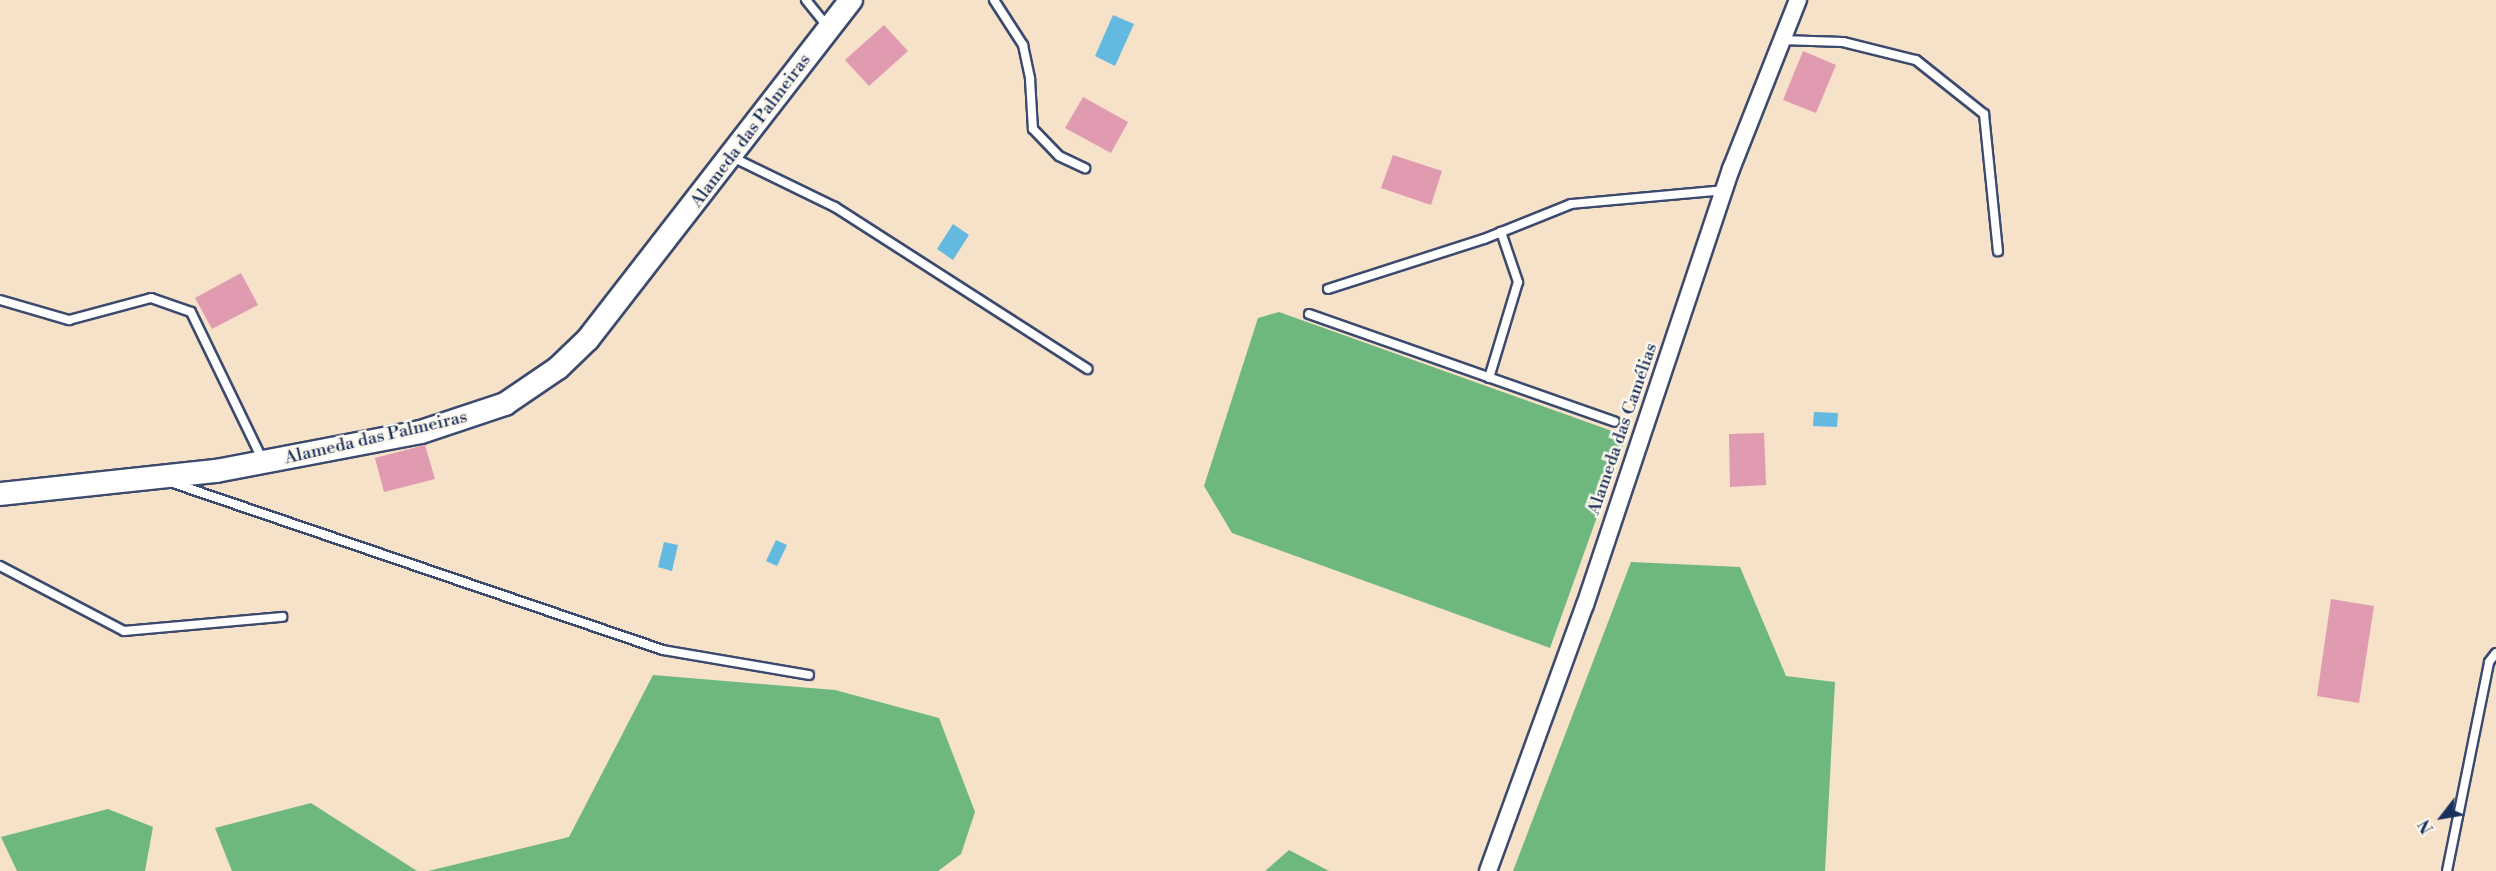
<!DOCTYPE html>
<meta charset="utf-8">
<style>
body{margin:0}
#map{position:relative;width:2496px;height:871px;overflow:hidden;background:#f6e1c9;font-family:"Libre Bodoni",serif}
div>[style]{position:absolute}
.forest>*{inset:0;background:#6eb880}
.water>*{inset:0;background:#64b9e1}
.building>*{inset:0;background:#e09bb1}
.roads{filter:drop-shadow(2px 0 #3c4a6e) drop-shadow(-2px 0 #3c4a6e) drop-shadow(0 2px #3c4a6e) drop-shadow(0 -2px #3c4a6e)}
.lane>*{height:8px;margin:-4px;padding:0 4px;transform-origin:4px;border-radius:4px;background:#fff}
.street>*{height:16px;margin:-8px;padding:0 8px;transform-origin:8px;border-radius:8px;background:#fff}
.secondary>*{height:22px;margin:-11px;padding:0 11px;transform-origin:11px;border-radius:11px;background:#fff}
span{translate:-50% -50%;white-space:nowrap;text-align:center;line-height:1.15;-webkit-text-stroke:5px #fbf7ec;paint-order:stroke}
.street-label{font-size:18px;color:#1b2f5e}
.north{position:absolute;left:2412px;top:787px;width:60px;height:60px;-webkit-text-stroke:4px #fbf7ec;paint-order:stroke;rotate:239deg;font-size:16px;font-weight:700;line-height:24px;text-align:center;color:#1b2f5e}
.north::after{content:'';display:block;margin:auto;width:21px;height:27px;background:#1b2f5e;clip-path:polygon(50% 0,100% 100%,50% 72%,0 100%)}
</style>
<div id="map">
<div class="forest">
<i style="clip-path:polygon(1279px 312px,1626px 436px,1550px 648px,1232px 533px,1204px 486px,1258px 318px)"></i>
<i style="clip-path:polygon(1631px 562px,1740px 567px,1786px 676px,1835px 682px,1825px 871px,1513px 871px)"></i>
<i style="clip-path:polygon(653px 675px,835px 690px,939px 718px,975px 812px,961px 854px,938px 871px,428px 871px,569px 837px)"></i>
<i style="clip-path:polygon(311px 803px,417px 871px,232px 871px,215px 828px)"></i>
<i style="clip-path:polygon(108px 809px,153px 827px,145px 871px,17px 871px,1px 837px)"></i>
<i style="clip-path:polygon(1289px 850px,1329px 871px,1265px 871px)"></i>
</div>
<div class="water">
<i style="clip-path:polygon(1113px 15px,1134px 24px,1115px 66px,1095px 56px)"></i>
<i style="clip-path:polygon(953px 224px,969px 235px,953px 260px,937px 249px)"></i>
<i style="clip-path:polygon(1814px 412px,1838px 413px,1837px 427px,1813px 426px)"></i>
<i style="clip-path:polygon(776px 540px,787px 545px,777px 566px,766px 561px)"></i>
<i style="clip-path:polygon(664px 542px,678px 545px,672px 571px,658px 567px)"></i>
</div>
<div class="building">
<i style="clip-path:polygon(884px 25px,908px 51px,869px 86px,845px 60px)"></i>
<i style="clip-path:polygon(1803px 51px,1836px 65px,1816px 113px,1783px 100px)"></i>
<i style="clip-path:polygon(1083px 97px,1128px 122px,1111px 153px,1065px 128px)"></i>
<i style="clip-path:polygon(1393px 155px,1442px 171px,1431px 205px,1381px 188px)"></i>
<i style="clip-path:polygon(241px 273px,258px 305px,212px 329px,195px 298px)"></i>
<i style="clip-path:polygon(1764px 433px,1766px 485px,1730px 487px,1729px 434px)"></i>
<i style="clip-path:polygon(425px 445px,435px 479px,384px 492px,375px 458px)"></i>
<i style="clip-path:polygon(2331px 599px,2374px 606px,2359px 703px,2317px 696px)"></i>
</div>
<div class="roads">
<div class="lane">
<i style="left:806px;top:0;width:36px;rotate:51deg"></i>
<i style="left:994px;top:0;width:54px;rotate:57.2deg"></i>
<i style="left:1023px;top:45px;width:35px;rotate:78deg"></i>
<i style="left:1030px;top:79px;width:50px;rotate:86.6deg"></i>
<i style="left:1033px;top:129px;width:37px;rotate:46deg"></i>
<i style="left:1059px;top:156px;width:29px;rotate:25deg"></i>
<i style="left:1781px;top:40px;width:62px;rotate:1.8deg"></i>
<i style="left:1843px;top:42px;width:75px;rotate:13.9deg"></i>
<i style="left:1916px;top:60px;width:87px;rotate:38.5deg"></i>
<i style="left:1984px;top:114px;width:138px;rotate:84.2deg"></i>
<i style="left:732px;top:157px;width:114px;rotate:25.9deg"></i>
<i style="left:835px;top:207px;width:300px;rotate:32.7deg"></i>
<i style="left:1328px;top:289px;width:164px;rotate:-17.8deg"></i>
<i style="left:1484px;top:239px;width:94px;rotate:-21.9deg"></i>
<i style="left:1571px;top:204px;width:154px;rotate:-5.2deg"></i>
<i style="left:0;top:300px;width:72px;rotate:16.2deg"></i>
<i style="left:69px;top:320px;width:85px;rotate:-15deg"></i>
<i style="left:151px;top:298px;width:42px;rotate:19.3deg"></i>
<i style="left:191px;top:312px;width:163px;rotate:64.2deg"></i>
<i style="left:1309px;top:314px;width:324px;rotate:19.4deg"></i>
<i style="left:1489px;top:378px;width:100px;rotate:-73.2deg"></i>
<i style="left:1518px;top:282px;width:53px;rotate:-108.8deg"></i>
<i style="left:173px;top:483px;width:518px;rotate:18.82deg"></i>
<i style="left:663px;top:650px;width:148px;rotate:9.7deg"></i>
<i style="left:0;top:566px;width:140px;rotate:27.7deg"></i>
<i style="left:124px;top:631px;width:159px;rotate:-5.1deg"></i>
<i style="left:2447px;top:871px;width:213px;rotate:-78.6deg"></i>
<i style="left:2489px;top:662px;width:11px;rotate:-52deg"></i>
</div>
<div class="street">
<i style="left:1488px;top:871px;width:283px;rotate:-70deg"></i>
<i style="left:1585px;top:605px;width:460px;rotate:-71.5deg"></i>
<i style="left:1731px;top:169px;width:182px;rotate:-68.4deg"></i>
</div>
<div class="secondary">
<i style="left:0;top:494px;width:217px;rotate:-6.1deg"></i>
<i style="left:216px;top:471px;width:209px;rotate:-10.8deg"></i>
<i style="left:421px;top:432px;width:89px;rotate:-18.4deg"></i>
<i style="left:505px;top:404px;width:64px;rotate:-34.2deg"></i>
<i style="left:558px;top:368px;width:42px;rotate:-44deg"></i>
<i style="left:588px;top:339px;width:429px;rotate:-52.2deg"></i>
</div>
</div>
<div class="street-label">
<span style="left:751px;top:131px;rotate:-53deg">Alameda das Palmeiras</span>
<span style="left:1623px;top:429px;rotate:-71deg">Alameda das Camélias</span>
<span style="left:376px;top:438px;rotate:-13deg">Alameda das Palmeiras</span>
</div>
<div class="north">N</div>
</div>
